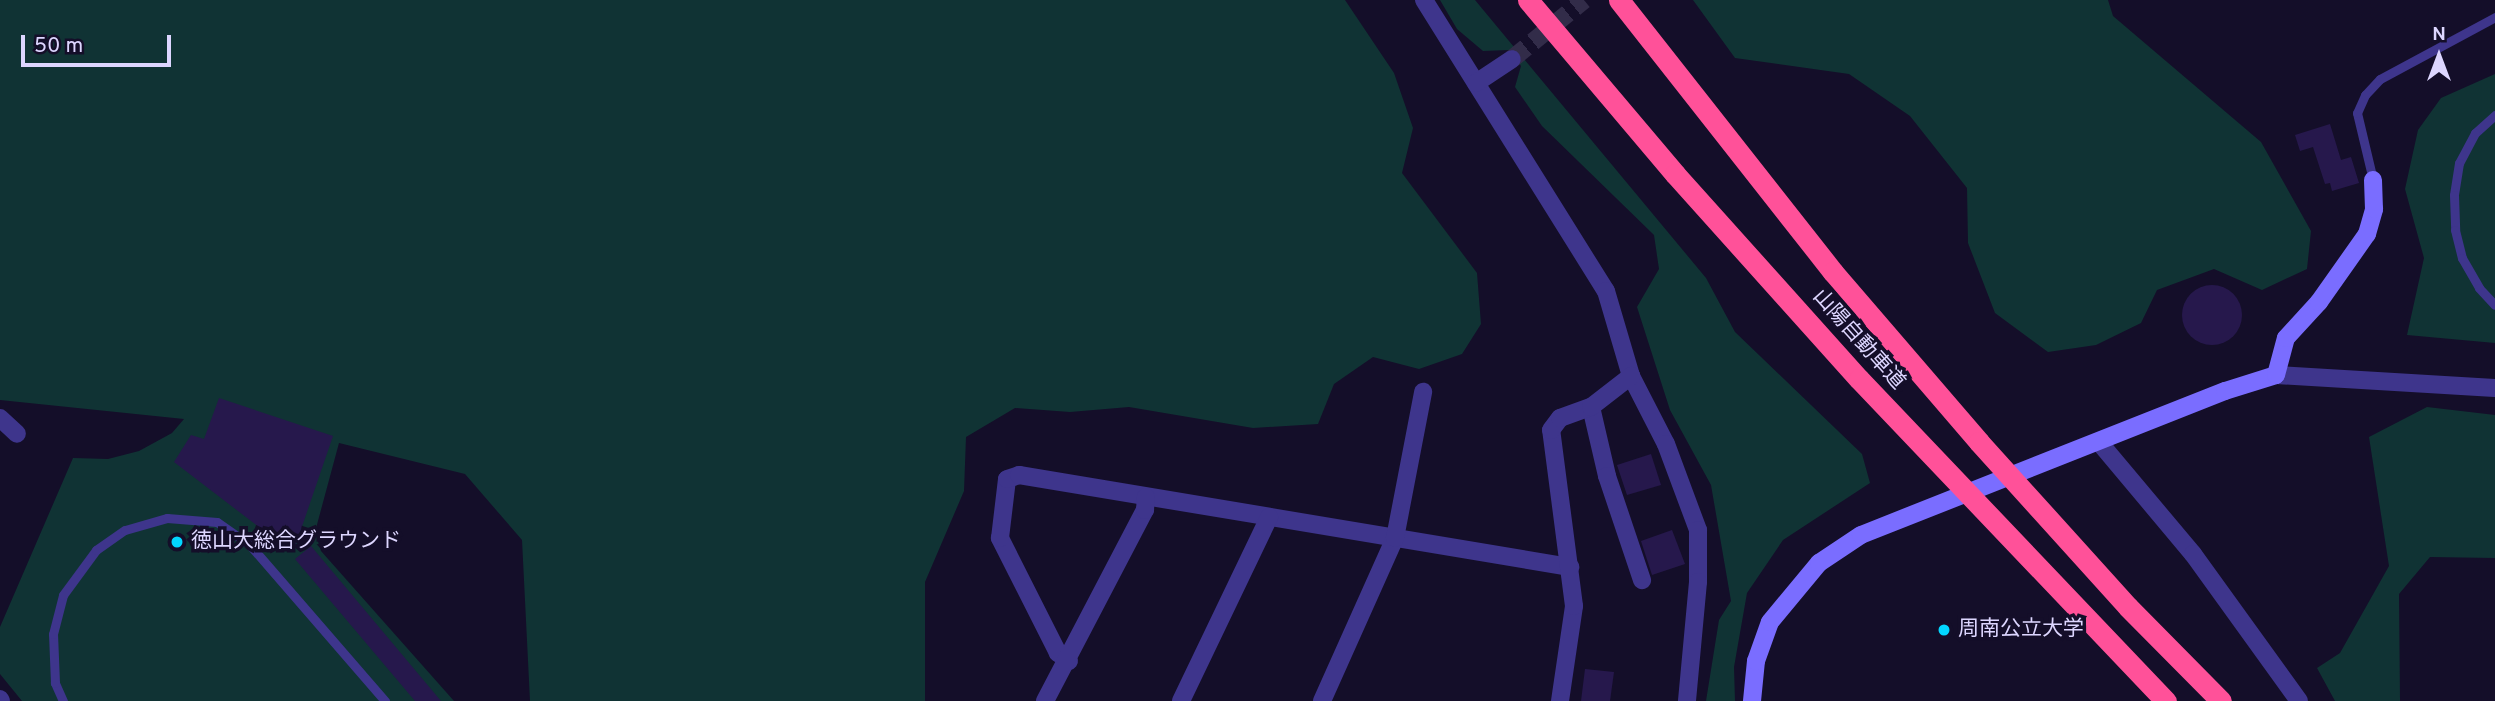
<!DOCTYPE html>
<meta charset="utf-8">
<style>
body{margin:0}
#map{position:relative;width:2495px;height:701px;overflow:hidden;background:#140e29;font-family:Overpass,"Noto Sans JP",sans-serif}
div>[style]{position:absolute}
.green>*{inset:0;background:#103334}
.building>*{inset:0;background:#26184c}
.round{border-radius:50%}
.street-tunnel>*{height:18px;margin-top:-9px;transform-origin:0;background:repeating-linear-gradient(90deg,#322c49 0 18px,transparent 0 27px)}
.lane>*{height:9px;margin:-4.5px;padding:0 4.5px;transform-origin:4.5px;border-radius:4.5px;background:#3e358c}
.street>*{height:18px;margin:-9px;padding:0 9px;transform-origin:9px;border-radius:9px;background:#3e358c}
.secondary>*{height:18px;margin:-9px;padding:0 9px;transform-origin:9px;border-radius:9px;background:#7a6dff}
.highway>*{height:21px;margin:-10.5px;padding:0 10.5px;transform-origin:10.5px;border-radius:10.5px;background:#ff5199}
.dots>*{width:19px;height:19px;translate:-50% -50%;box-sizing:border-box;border:4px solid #140e29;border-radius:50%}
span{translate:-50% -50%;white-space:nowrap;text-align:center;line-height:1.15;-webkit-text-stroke:7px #140e29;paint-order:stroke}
.street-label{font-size:21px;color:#ddd6ff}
.poi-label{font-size:21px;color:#ddd6ff}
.left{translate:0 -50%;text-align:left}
.north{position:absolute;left:2404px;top:21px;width:70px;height:70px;-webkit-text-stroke:5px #140e29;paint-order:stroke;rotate:0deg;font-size:19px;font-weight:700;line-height:28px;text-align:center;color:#ddd6ff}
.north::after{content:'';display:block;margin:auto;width:24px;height:32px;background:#ddd6ff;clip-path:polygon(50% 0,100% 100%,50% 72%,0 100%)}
.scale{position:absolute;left:21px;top:35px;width:150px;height:32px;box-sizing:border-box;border:4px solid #ddd6ff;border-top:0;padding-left:9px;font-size:21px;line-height:24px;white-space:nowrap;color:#ddd6ff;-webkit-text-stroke:5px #140e29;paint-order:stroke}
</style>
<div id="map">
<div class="green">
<i style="clip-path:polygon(0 0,1345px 0,1394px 73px,1413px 128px,1402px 173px,1477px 273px,1481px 324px,1462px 354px,1419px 369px,1373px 357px,1334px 384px,1318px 424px,1253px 428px,1129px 407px,1070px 412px,1015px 408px,966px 437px,964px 491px,925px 582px,925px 701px,530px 701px,522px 540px,465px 474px,339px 443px,315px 532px,321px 551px,454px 701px,22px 701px,0 674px,0 627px,73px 458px,108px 459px,139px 451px,172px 433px,184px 419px,0 400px)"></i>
<i style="clip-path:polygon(1440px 0,1475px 0,1706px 278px,1735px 332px,1862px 454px,1870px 483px,1783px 540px,1747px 593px,1734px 667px,1735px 701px,1706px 701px,1719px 620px,1731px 601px,1711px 485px,1670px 410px,1637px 307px,1659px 269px,1654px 235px,1542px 126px,1515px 87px,1521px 66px,1509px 50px,1483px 51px,1457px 29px)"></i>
<i style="clip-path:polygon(1693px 0,2108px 0,2113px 16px,2261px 142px,2311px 231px,2307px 269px,2262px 290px,2214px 269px,2157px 290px,2141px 323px,2096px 345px,2048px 352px,1995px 313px,1968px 243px,1967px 188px,1910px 116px,1849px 74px,1735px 58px)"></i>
<i style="clip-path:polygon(2495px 74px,2495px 343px,2407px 335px,2424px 258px,2405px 189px,2418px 130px,2441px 98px)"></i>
<i style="clip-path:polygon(2427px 407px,2495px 415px,2495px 558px,2430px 557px,2399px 594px,2400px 701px,2335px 701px,2317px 668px,2340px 653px,2389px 566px,2369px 437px)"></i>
</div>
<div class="building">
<i style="clip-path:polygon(2330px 124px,2341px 160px,2351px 157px,2359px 183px,2332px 191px,2330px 183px,2325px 184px,2313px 147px,2300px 151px,2295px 135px)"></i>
<i class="round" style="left:2182px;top:285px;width:60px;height:60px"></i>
<i style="clip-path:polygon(219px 398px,333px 436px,296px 544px,268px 534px,174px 462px,191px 435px,204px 439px)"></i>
<i style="clip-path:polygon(1651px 454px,1661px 485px,1627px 495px,1617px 465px)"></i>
<i style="clip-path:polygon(1672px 530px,1685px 564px,1652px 575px,1641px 541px)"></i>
<i style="clip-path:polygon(311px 546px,441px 701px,415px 701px,295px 559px)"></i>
<i style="clip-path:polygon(1585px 669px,1614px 672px,1610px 701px,1581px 701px)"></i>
</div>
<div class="street-tunnel">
<i style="left:1512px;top:59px;width:93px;rotate:-39.3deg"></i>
</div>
<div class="lane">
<i style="left:2495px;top:115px;width:27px;rotate:138deg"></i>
<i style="left:2475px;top:133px;width:34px;rotate:118deg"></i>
<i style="left:2459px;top:163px;width:32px;rotate:99deg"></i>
<i style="left:2454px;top:195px;width:35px;rotate:88deg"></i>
<i style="left:2455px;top:230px;width:29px;rotate:76deg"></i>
<i style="left:2462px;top:258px;width:34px;rotate:60deg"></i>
<i style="left:2479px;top:288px;width:23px;rotate:47deg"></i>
<i style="left:2373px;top:180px;width:69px;rotate:-103.4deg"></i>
<i style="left:2357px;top:113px;width:20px;rotate:-66deg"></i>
<i style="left:2365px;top:95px;width:22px;rotate:-47deg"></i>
<i style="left:2380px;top:79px;width:131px;rotate:-28.3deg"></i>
<i style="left:63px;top:701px;width:20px;rotate:-114deg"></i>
<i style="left:55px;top:683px;width:49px;rotate:-92.3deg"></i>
<i style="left:53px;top:634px;width:40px;rotate:-75.6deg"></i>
<i style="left:63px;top:595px;width:56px;rotate:-53.7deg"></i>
<i style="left:96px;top:550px;width:35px;rotate:-35deg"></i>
<i style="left:125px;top:530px;width:44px;rotate:-15.9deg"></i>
<i style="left:167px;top:518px;width:50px;rotate:4.6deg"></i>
<i style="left:217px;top:522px;width:39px;rotate:35deg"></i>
<i style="left:249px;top:544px;width:208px;rotate:49.1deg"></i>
</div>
<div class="street">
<i style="left:1424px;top:0;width:343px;rotate:58deg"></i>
<i style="left:1606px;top:291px;width:89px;rotate:73.6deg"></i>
<i style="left:1631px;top:376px;width:76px;rotate:62.8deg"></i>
<i style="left:1666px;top:444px;width:92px;rotate:69.6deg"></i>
<i style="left:1698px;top:530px;width:52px;rotate:90deg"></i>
<i style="left:1698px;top:582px;width:120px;rotate:95.3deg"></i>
<i style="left:1476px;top:83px;width:43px;rotate:-33.7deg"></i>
<i style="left:2276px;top:375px;width:219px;rotate:3.4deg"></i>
<i style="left:1591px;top:407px;width:71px;rotate:76.9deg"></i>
<i style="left:1607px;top:476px;width:110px;rotate:71.4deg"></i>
<i style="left:0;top:418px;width:23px;rotate:43deg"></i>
<i style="left:2099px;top:442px;width:146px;rotate:50deg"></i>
<i style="left:2193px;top:554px;width:181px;rotate:54.2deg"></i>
<i style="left:1069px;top:661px;width:14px;rotate:-144deg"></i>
<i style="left:1058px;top:653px;width:129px;rotate:-116.8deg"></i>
<i style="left:1000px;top:538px;width:59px;rotate:-83.2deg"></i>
<i style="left:1007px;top:479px;width:13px;rotate:-18deg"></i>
<i style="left:1019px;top:475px;width:559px;rotate:9.48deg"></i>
<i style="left:0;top:699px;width:2px;rotate:63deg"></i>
<i style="left:1045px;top:701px;width:216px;rotate:-62.4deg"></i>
<i style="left:1145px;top:510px;width:13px;rotate:-86deg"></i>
<i style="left:1181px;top:701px;width:204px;rotate:-64.4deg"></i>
<i style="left:1322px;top:701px;width:179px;rotate:-65.9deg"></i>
<i style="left:1395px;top:538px;width:149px;rotate:-79.1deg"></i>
<i style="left:1560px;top:701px;width:96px;rotate:-81.6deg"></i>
<i style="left:1574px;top:606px;width:177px;rotate:-97.4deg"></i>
<i style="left:1551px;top:430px;width:15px;rotate:-53deg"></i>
<i style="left:1560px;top:418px;width:33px;rotate:-20deg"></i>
<i style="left:1591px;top:407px;width:51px;rotate:-37.8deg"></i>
</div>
<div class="secondary">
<i style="left:1752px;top:701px;width:40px;rotate:-84.3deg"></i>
<i style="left:1756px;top:661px;width:41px;rotate:-70.3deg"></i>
<i style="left:1770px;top:622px;width:77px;rotate:-50.3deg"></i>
<i style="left:1819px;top:563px;width:50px;rotate:-33.7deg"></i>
<i style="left:1861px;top:535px;width:391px;rotate:-21.6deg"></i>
<i style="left:2225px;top:391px;width:53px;rotate:-17.4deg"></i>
<i style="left:2276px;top:375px;width:38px;rotate:-75deg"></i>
<i style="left:2286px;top:338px;width:49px;rotate:-47.5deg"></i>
<i style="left:2319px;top:302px;width:83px;rotate:-54.8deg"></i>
<i style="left:2367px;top:234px;width:26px;rotate:-74deg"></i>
<i style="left:2374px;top:209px;width:29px;rotate:-92deg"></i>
</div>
<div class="highway">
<i style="left:1528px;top:0;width:228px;rotate:49.8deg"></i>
<i style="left:1675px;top:174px;width:275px;rotate:48.1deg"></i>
<i style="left:1859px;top:379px;width:445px;rotate:46.4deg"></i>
<i style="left:1619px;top:0;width:346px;rotate:51.8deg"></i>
<i style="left:1833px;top:272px;width:224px;rotate:49.3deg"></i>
<i style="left:1979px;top:442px;width:222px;rotate:47.9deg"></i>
<i style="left:2128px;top:607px;width:132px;rotate:45.3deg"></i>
</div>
<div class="dots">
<i style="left:177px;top:542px;background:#02d6ff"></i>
<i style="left:1944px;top:630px;background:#02d6ff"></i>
</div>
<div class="street-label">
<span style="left:1858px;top:340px;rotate:48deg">山陽自動車道</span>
</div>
<div class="poi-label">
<span class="left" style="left:191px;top:542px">徳山大総合グラウンド</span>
<span class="left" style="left:1958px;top:630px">周南公立大学</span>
</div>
<div class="north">N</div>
<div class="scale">50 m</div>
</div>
